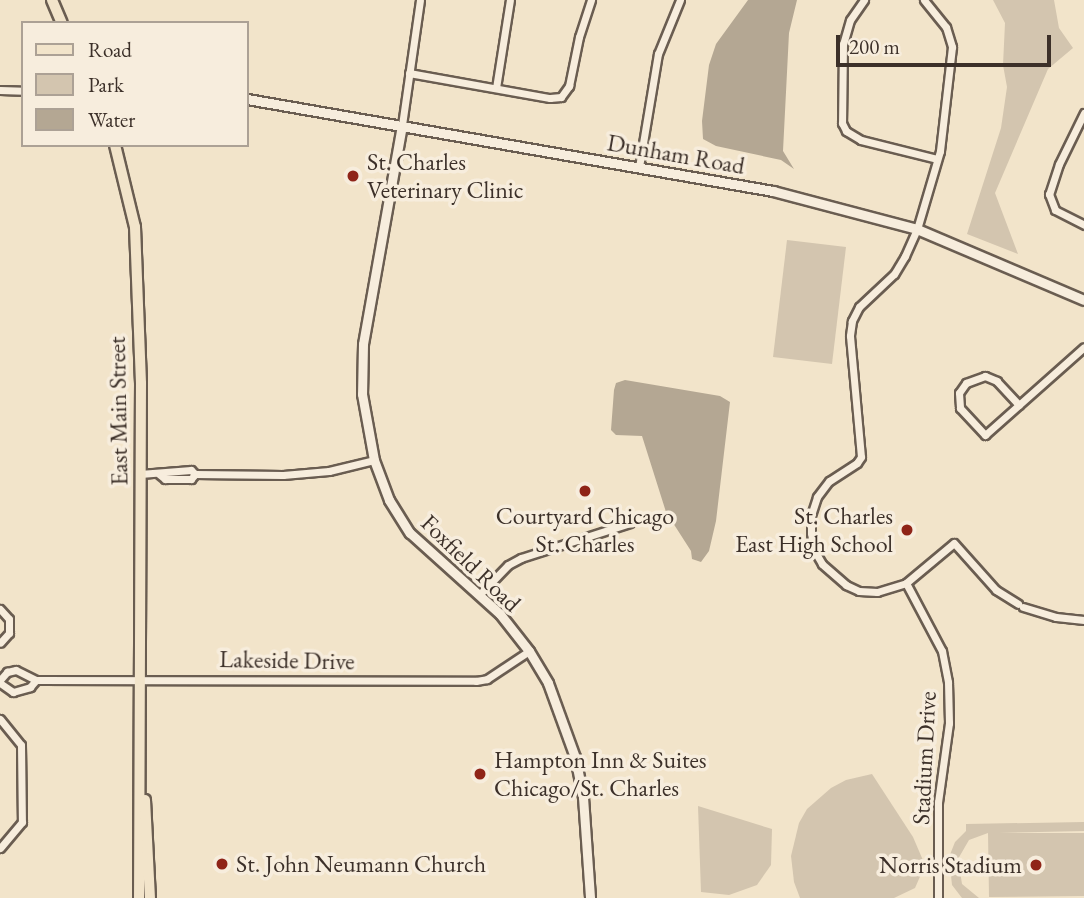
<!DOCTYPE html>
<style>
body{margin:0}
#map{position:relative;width:1084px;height:898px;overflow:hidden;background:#f2e4ca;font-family:"EB Garamond",serif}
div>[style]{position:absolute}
.green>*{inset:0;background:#d3c5af}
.water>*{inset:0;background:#b4a793}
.roads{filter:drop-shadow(2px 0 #6a5d51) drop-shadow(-2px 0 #6a5d51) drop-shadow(0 2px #6a5d51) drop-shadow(0 -2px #6a5d51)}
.minor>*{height:7px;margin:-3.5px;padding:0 3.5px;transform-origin:3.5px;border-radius:3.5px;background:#f7eddd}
.tertiary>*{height:9px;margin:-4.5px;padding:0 4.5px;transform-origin:4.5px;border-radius:4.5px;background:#f7eddd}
.primary>*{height:10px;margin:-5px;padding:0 5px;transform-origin:5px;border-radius:5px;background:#f2e4ca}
.dots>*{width:19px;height:19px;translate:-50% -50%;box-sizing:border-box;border:4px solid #f7eddd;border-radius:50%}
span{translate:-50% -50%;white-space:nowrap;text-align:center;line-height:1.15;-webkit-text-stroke:7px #f7eddd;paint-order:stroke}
.street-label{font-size:24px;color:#3c3029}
.poi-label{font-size:24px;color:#3c3029}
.left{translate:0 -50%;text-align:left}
.right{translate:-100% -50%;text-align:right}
.legend{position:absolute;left:21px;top:21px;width:228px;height:126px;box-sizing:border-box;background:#f7eddd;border:2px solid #aca195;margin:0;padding:9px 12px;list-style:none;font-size:21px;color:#3c3029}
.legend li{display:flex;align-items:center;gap:14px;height:35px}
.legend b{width:35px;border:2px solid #aca195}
.scale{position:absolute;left:836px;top:35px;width:215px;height:32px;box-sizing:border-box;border:4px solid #3c3029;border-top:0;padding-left:9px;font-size:21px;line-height:24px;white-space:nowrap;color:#3c3029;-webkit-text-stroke:5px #f7eddd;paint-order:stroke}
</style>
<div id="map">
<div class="green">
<i style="clip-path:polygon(993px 0,1054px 0,1059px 28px,1073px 48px,1048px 69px,995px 193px,1018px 254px,967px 234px,1001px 128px,1007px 87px,1003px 65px,1005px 23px)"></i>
<i style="clip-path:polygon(787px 240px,846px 247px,832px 364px,773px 357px)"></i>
<i style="clip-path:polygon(872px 774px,913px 837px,925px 865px,915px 888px,894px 898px,800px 898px,794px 882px,791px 856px,799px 823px,807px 809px,831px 788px,846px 780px)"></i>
<i style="clip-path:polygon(698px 806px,772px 829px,771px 865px,757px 885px,729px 895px,701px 892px)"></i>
<i style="clip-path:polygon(1084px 822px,1084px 831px,999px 833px,1084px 833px,1084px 896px,989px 897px,988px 833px,969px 840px,958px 859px,962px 884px,979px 898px,962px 898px,952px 885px,949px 857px,955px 842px,966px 831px,966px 824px)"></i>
</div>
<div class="water">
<i style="clip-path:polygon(748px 0,797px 0,789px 33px,783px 151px,794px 169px,781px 160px,716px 146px,703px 139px,702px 121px,709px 65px,716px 44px)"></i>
<i style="clip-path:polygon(625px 380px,720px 396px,730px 402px,716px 521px,709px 551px,701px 562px,692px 559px,691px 551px,666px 512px,642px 436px,616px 435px,611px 430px,614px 390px,616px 383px)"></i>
</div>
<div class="roads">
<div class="minor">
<i style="left:864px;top:0;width:24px;rotate:125deg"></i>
<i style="left:850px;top:20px;width:25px;rotate:106deg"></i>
<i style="left:843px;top:44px;width:79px;rotate:90.7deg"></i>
<i style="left:842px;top:123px;width:9px;rotate:63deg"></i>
<i style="left:846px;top:131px;width:17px;rotate:31deg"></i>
<i style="left:861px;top:140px;width:78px;rotate:14deg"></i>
<i style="left:924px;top:0;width:35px;rotate:51deg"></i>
<i style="left:946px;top:27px;width:21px;rotate:73deg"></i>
<i style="left:952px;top:47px;width:105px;rotate:96.6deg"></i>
<i style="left:940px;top:151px;width:81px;rotate:106.4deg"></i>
<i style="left:917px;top:229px;width:30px;rotate:114deg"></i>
<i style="left:905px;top:256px;width:21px;rotate:121deg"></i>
<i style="left:894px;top:274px;width:48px;rotate:136.7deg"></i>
<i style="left:859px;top:307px;width:16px;rotate:117deg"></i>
<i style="left:852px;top:321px;width:15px;rotate:98deg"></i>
<i style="left:850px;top:336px;width:121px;rotate:84.8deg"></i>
<i style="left:861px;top:457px;width:7px;rotate:124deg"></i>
<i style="left:857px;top:463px;width:33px;rotate:147deg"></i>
<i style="left:829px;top:481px;width:20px;rotate:127deg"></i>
<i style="left:817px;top:497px;width:20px;rotate:108deg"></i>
<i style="left:811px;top:516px;width:17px;rotate:90deg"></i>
<i style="left:811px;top:533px;width:17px;rotate:80deg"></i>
<i style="left:814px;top:550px;width:16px;rotate:60deg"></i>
<i style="left:822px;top:564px;width:32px;rotate:41deg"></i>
<i style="left:846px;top:585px;width:14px;rotate:25deg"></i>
<i style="left:859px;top:591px;width:18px;rotate:3deg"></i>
<i style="left:877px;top:592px;width:30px;rotate:-17deg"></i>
<i style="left:906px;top:583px;width:62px;rotate:-39.8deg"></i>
<i style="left:954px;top:543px;width:63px;rotate:48.2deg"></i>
<i style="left:996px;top:590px;width:26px;rotate:32deg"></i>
<i style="left:409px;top:73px;width:143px;rotate:10.1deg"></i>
<i style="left:550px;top:98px;width:11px;rotate:-5deg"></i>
<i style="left:561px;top:97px;width:14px;rotate:-54deg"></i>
<i style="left:569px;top:86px;width:50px;rotate:-78.5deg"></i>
<i style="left:579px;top:37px;width:39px;rotate:-72deg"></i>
<i style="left:496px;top:88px;width:89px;rotate:-81deg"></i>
<i style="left:0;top:90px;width:23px;rotate:2deg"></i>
<i style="left:1084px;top:113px;width:57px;rotate:116.1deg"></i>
<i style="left:1059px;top:164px;width:32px;rotate:108deg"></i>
<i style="left:1049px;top:194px;width:17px;rotate:69deg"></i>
<i style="left:1055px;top:210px;width:33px;rotate:27deg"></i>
<i style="left:402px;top:125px;width:126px;rotate:-81.8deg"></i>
<i style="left:639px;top:167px;width:115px;rotate:-80.5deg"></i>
<i style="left:658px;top:54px;width:58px;rotate:-67.8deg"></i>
<i style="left:1019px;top:405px;width:33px;rotate:-133deg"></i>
<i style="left:997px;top:381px;width:13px;rotate:-157deg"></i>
<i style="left:985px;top:376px;width:20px;rotate:160deg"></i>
<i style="left:966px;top:383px;width:12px;rotate:125deg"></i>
<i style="left:959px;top:393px;width:15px;rotate:86deg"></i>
<i style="left:960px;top:408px;width:37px;rotate:47deg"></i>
<i style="left:985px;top:435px;width:132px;rotate:-41.6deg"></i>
<i style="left:140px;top:474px;width:51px;rotate:-4.5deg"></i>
<i style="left:191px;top:470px;width:6px;rotate:45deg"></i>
<i style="left:195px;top:474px;width:88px;rotate:0.7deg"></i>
<i style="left:283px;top:475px;width:46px;rotate:-5deg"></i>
<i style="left:329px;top:471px;width:46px;rotate:-13.7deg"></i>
<i style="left:159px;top:474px;width:8px;rotate:40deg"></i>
<i style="left:165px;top:479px;width:26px"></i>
<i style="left:191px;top:479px;width:6px;rotate:-51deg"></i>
<i style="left:906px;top:583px;width:77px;rotate:62.1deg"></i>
<i style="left:942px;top:651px;width:32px;rotate:79deg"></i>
<i style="left:948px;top:682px;width:41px;rotate:88.6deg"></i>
<i style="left:949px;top:723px;width:80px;rotate:97.9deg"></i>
<i style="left:938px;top:802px;width:96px;rotate:90deg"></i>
<i style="left:480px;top:594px;width:40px;rotate:-46deg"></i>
<i style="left:508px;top:565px;width:15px;rotate:-28deg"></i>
<i style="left:521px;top:558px;width:114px;rotate:-17.8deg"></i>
<i style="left:1023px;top:607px;width:34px;rotate:17deg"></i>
<i style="left:1056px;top:617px;width:28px;rotate:6deg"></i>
<i style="left:0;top:609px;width:13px;rotate:48deg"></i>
<i style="left:9px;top:619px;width:14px;rotate:90deg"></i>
<i style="left:9px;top:633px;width:13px;rotate:132deg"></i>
<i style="left:0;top:680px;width:11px;rotate:-49deg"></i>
<i style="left:7px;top:672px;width:9px;rotate:-13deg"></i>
<i style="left:16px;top:670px;width:22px;rotate:27deg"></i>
<i style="left:36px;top:680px;width:440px;rotate:0.1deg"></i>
<i style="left:476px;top:681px;width:11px;rotate:-10deg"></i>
<i style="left:487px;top:679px;width:50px;rotate:-33.7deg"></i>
<i style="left:0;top:683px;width:16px;rotate:35deg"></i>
<i style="left:13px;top:692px;width:18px;rotate:-16deg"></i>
<i style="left:30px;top:687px;width:9px;rotate:-49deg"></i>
<i style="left:0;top:719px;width:33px;rotate:51deg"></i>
<i style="left:21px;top:745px;width:77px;rotate:89.3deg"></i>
<i style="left:22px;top:822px;width:34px;rotate:130deg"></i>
</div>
<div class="tertiary">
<i style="left:247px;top:99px;width:534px;rotate:9.92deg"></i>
<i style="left:773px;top:191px;width:149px;rotate:14.8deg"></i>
<i style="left:917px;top:229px;width:181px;rotate:23deg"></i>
<i style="left:402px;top:125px;width:222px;rotate:100.1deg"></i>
<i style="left:363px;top:344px;width:50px;rotate:91.1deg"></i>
<i style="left:362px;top:394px;width:67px;rotate:79.7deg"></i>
<i style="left:374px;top:460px;width:43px;rotate:69.4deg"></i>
<i style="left:389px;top:500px;width:39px;rotate:58deg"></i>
<i style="left:410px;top:533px;width:121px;rotate:42deg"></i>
<i style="left:500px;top:614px;width:47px;rotate:51.9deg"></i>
<i style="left:529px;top:651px;width:37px;rotate:59deg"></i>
<i style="left:548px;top:683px;width:79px;rotate:70deg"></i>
<i style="left:575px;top:757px;width:41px;rotate:78.7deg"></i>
<i style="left:583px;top:797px;width:101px;rotate:86deg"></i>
</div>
<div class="primary">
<i style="left:52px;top:0;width:25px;rotate:67deg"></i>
<i style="left:115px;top:145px;width:84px;rotate:76.3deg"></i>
<i style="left:135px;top:227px;width:156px;rotate:87.8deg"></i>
<i style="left:141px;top:383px;width:515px;rotate:90.22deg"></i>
<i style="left:145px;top:800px;width:98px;rotate:87.1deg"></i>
</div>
</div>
<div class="dots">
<i style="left:353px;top:176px;background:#8f2418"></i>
<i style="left:585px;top:491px;background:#8f2418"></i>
<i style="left:907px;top:530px;background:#8f2418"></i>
<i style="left:480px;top:774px;background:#8f2418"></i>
<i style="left:222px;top:864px;background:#8f2418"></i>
<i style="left:1036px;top:865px;background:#8f2418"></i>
</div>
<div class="street-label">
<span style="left:676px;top:154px;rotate:10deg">Dunham Road</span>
<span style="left:118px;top:411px;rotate:-91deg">East Main Street</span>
<span style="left:471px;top:563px;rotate:44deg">Foxfield Road</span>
<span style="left:287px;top:660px;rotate:1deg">Lakeside Drive</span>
<span style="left:924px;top:758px;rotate:-87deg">Stadium Drive</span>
</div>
<div class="poi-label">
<span class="left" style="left:367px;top:176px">St. Charles<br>Veterinary Clinic</span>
<span style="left:585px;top:530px">Courtyard Chicago<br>St. Charles</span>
<span class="right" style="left:893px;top:530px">St. Charles<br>East High School</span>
<span class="left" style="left:494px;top:774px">Hampton Inn &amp; Suites<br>Chicago/St. Charles</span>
<span class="left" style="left:236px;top:864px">St. John Neumann Church</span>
<span class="right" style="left:1022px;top:865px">Norris Stadium</span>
</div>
<ul class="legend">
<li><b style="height:9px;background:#f2e4ca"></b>Road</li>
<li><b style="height:19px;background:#d3c5af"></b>Park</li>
<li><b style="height:19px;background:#b4a793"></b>Water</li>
</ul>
<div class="scale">200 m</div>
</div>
